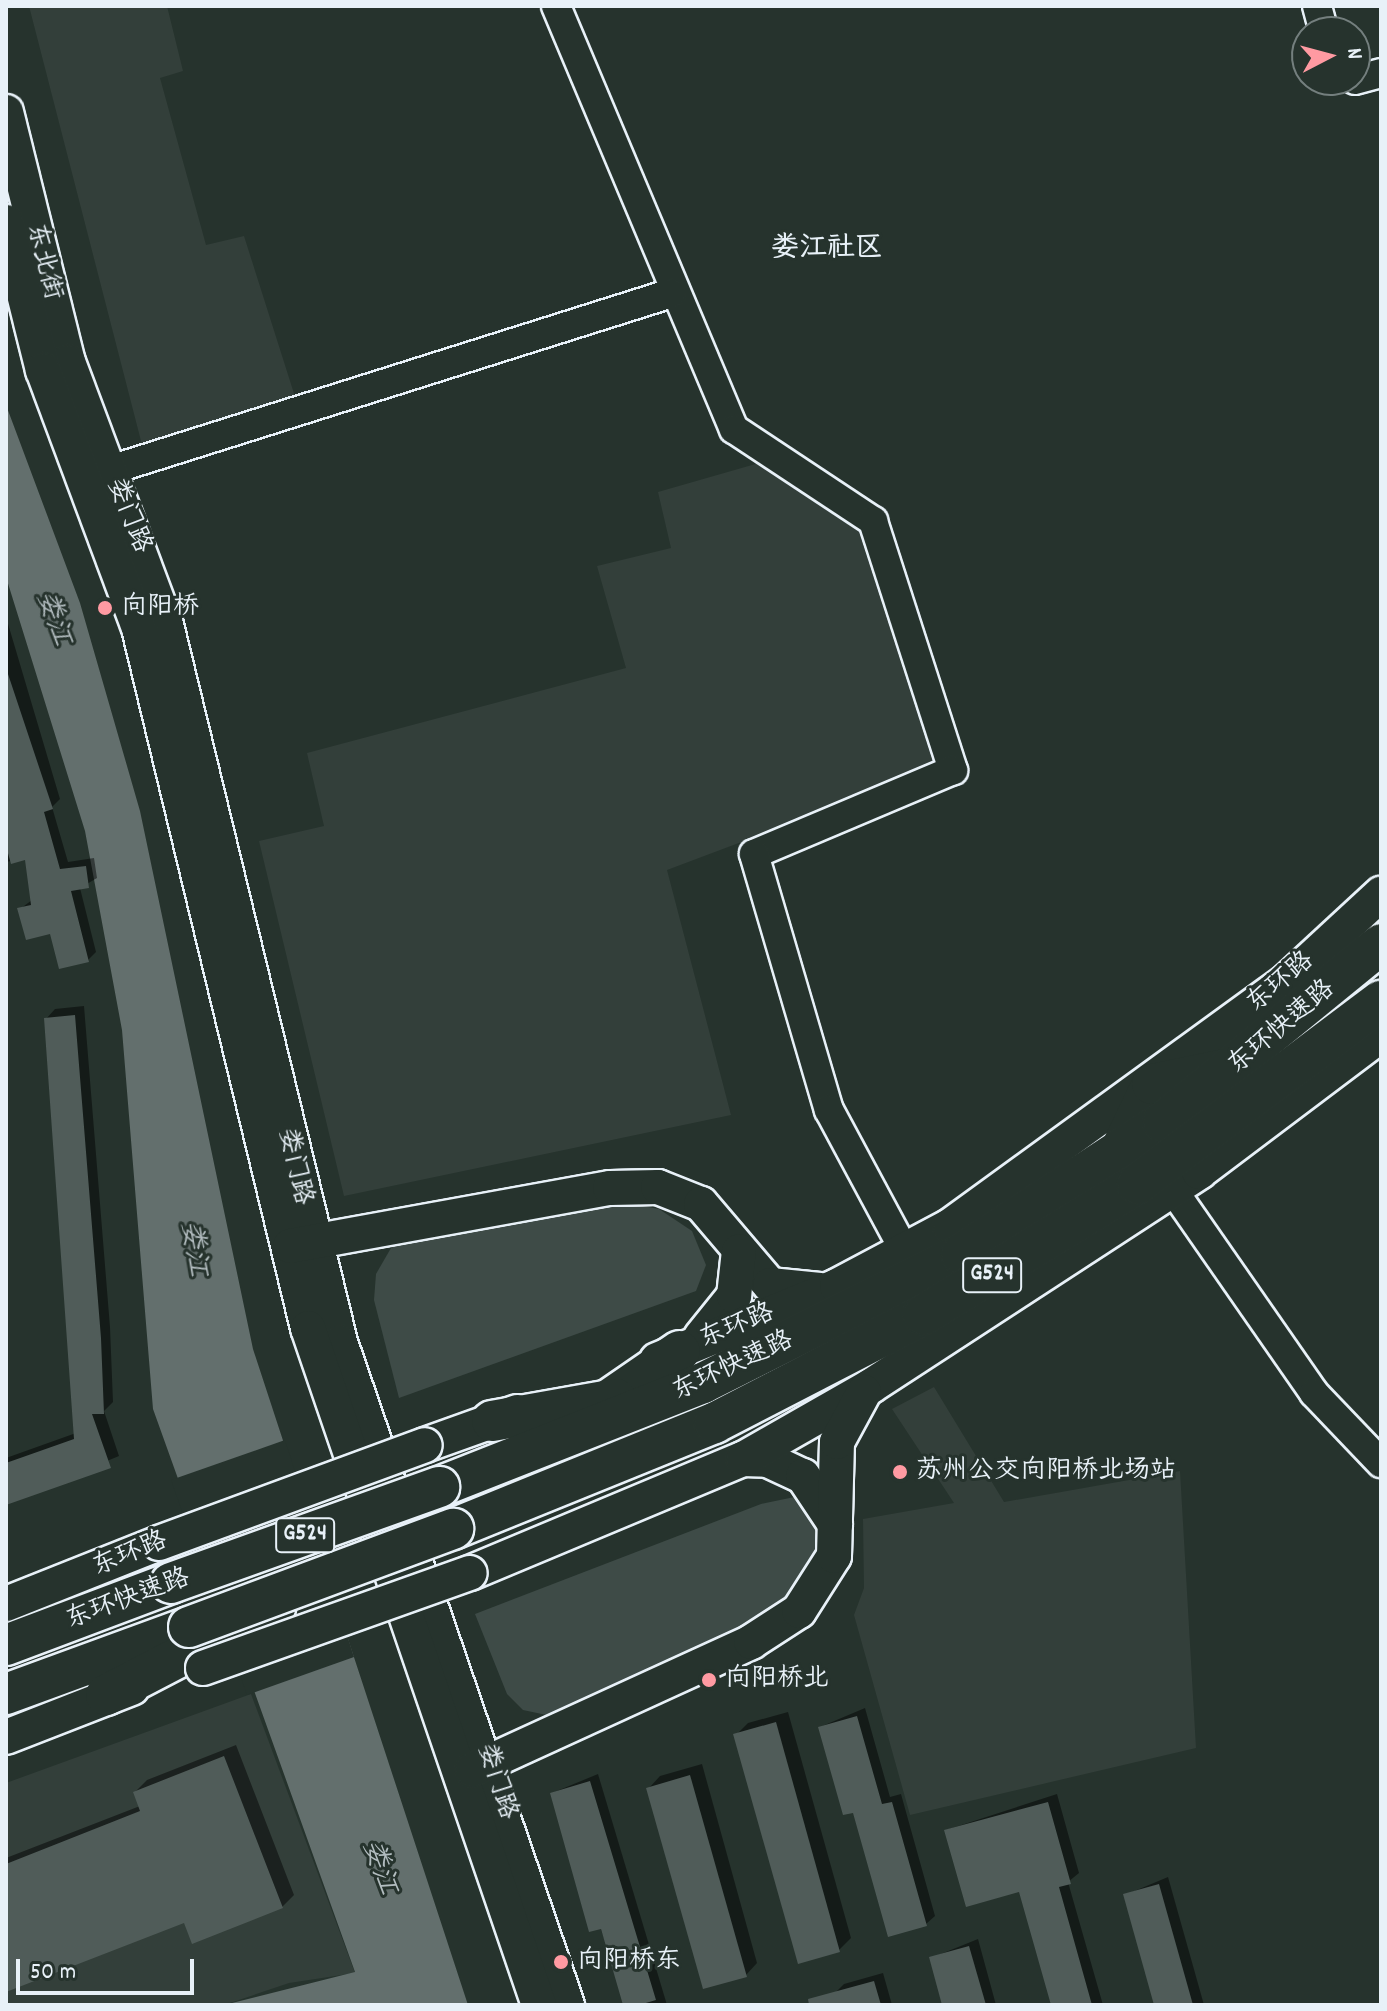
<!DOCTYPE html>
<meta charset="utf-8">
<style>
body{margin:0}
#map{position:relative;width:1387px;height:2011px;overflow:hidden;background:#26332d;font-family:Dekko,"LXGW WenKai TC",sans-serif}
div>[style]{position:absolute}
.built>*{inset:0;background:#333f3a}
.green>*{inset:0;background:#3e4b47}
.water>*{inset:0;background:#636f6d}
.pier>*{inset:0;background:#26332d}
.shadow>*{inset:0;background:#0007}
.building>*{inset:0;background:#505c59}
.roads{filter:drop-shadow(2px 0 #e8f1f8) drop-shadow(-2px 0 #e8f1f8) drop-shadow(0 2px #e8f1f8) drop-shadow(0 -2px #e8f1f8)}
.minor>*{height:28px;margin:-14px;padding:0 14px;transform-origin:14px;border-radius:14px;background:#26332d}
.major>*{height:34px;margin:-17px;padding:0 17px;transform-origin:17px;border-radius:17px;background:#26332d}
.highway>*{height:40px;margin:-20px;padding:0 20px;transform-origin:20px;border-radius:20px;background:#26332d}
.bridges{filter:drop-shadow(2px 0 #e8f1f8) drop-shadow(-2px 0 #e8f1f8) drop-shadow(0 2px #e8f1f8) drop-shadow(0 -2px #e8f1f8)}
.major-bridge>*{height:34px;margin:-17px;padding:0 17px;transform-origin:17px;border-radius:17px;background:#26332d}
.highway-bridge>*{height:40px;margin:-20px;padding:0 20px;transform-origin:20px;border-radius:20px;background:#26332d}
.dots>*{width:22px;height:22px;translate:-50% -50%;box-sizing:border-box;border:4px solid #26332d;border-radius:50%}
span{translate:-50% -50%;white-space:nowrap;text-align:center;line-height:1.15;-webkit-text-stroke:6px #26332d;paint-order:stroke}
.shield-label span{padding:2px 6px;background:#26332d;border:2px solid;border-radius:6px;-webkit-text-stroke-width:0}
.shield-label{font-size:24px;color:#e8f1f8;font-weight:700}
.street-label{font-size:26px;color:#e8f1f8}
.poi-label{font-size:26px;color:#e8f1f8}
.left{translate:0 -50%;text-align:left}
.neighbourhood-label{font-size:28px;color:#e8f1f8;font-weight:700}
.water-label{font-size:28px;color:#b3bdc0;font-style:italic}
.frame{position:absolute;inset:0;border:8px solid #e8f1f8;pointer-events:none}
.north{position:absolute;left:1291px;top:16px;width:80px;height:80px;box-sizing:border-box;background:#26332d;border:2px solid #747f7e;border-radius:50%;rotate:84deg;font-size:22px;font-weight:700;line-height:32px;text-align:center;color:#e8f1f8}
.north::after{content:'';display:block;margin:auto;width:28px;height:36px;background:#ff9aa2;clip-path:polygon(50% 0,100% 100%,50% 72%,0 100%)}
.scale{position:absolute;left:16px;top:1959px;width:178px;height:36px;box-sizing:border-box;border:4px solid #e8f1f8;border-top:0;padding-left:10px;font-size:24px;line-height:28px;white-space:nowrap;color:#e8f1f8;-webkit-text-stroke:6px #26332d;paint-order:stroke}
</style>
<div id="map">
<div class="built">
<i style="clip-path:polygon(29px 6px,167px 6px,183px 71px,160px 78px,206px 245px,244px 236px,304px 425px,149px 472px)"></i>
<i style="clip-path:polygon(759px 463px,868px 531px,941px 767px,667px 870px,731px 1115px,344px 1196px,259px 841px,324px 826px,307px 753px,626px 668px,597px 566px,671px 548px,658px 492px)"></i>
<i style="clip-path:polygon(934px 1387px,1004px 1502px,1180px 1471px,1196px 1748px,910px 1815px,854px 1615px,864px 1588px,863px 1519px,954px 1503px,892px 1409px)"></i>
<i style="clip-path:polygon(251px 1694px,355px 1973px,289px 1983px,224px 2005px,6px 2005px,6px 1783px)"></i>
</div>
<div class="green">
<i style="clip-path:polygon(625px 1203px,659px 1209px,692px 1231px,706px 1265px,696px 1291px,399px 1398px,374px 1300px,376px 1274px,391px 1248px,408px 1239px)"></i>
<i style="clip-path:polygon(804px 1495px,817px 1508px,817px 1559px,782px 1614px,556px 1717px,523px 1710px,507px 1694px,475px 1614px,761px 1504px)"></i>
</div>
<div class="water">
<i style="clip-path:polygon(6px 405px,80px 603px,140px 811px,253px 1349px,468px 2005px,224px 2005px,355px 1972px,153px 1409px,122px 1030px,85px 831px,6px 577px)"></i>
</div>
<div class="pier">
<i style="clip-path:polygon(285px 1440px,354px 1657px,247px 1695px,171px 1480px)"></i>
</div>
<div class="shadow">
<i style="clip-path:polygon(6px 617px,60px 799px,52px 807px,68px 862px,94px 858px,97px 878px,80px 888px,96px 952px,88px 960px,20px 909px,32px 900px,26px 858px,6px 862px)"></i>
<i style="clip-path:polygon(84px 1006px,110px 1327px,113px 1402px,104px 1411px,119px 1456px,6px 1503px,6px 1458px,76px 1433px,46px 1019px,55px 1009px)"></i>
<i style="clip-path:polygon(865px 1708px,890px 1797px,901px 1794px,935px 1916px,926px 1924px,855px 1810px,820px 1727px)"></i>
<i style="clip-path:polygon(788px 1712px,851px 1938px,839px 1950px,736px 1735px,748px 1723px)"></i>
<i style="clip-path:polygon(236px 1745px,294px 1895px,282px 1907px,185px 1920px,6px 1990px,6px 1858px,140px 1806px,135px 1792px,147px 1780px)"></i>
<i style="clip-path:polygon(702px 1764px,757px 1963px,746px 1975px,649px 1788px,660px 1776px)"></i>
<i style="clip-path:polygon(598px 1774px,667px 2005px,628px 2005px,552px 1793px)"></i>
<i style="clip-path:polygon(1057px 1794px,1079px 1873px,1068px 1882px,1103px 2005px,1053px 2005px,1020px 1890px,946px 1830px)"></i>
<i style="clip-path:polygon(1168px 1877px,1204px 2005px,1156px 2005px,1125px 1895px)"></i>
<i style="clip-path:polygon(978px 1939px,996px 2005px,944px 2005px,931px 1958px)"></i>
<i style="clip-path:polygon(883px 1973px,892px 2005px,839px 2005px,835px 1993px,844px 1984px)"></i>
</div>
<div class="building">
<i style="clip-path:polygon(6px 668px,53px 809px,44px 812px,60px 869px,86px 866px,89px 888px,71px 891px,89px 962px,59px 969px,50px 934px,26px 940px,17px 908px,31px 905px,25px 860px,11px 864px,6px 846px)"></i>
<i style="clip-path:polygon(75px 1015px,101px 1338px,104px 1414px,92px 1414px,111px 1468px,6px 1505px,6px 1463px,74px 1439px,44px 1018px)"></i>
<i style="clip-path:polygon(857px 1716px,882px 1804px,892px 1802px,927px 1926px,888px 1937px,853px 1813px,843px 1815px,818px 1727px)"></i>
<i style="clip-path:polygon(776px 1722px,840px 1952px,798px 1964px,733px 1734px)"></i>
<i style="clip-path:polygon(224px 1756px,283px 1908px,192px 1944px,184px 1923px,6px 1992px,6px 1864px,140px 1811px,133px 1792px)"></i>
<i style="clip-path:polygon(690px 1775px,747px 1977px,703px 1989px,646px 1788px)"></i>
<i style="clip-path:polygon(590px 1781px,656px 2000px,639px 2005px,623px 2005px,601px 1929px,589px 1932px,550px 1793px)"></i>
<i style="clip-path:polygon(1048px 1802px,1071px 1884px,1059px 1887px,1092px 2005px,1051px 2005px,1019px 1892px,966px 1907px,944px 1830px)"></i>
<i style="clip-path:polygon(1159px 1884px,1193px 2005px,1154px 2005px,1123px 1894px)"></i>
<i style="clip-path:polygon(969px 1946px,986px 2005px,942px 2005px,929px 1957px)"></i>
<i style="clip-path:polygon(874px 1981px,881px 2005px,809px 2005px,808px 1999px)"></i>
</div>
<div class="roads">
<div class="minor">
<i style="left:556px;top:6px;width:459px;rotate:67.2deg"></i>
<i style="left:734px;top:429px;width:167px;rotate:33.5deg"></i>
<i style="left:873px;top:521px;width:262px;rotate:72.2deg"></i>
<i style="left:953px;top:770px;width:216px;rotate:157.1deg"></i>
<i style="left:754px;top:854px;width:267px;rotate:73.7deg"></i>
<i style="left:829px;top:1110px;width:159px;rotate:61.8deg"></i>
<i style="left:1317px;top:6px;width:27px;rotate:75deg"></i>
<i style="left:1355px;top:80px;width:27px;rotate:-15deg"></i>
<i style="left:88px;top:477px;width:612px;rotate:-17.49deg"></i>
<i style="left:1173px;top:1190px;width:247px;rotate:55.2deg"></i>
<i style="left:1314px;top:1393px;width:97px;rotate:46.3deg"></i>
</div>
<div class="major">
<i style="left:6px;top:112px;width:258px;rotate:76.1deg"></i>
<i style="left:68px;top:362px;width:277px;rotate:69.5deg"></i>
<i style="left:165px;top:621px;width:742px;rotate:76.36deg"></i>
<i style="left:340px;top:1342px;width:701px;rotate:71.1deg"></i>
<i style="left:6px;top:222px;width:153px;rotate:76deg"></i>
<i style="left:43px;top:370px;width:275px;rotate:69.6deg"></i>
<i style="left:139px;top:628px;width:720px;rotate:76.43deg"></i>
<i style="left:308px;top:1328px;width:715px;rotate:71.16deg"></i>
<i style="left:290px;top:1246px;width:325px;rotate:-10.3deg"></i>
<i style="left:610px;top:1188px;width:48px;rotate:-1.2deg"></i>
<i style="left:658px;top:1187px;width:46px;rotate:21.6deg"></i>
<i style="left:701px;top:1204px;width:106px;rotate:49.6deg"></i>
<i style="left:770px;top:1285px;width:50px;rotate:5.7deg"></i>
<i style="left:701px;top:1337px;width:53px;rotate:-51.2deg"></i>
<i style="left:734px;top:1296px;width:45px;rotate:-83.7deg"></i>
<i style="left:657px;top:1360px;width:195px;rotate:-22.3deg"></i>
<i style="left:837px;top:1286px;width:128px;rotate:-28deg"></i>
<i style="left:950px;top:1226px;width:418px;rotate:-36deg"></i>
<i style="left:1288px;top:980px;width:127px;rotate:-42.8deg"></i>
<i style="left:425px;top:1445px;width:98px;rotate:-19.7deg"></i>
<i style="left:743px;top:1459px;width:25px;rotate:2deg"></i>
<i style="left:768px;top:1460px;width:38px;rotate:25deg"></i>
<i style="left:803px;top:1476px;width:58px;rotate:56.3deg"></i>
<i style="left:470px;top:1573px;width:296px;rotate:-22.7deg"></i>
<i style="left:743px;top:1459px;width:147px;rotate:-29.7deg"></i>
<i style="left:871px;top:1386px;width:392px;rotate:-33.1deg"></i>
<i style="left:1199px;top:1172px;width:228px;rotate:-37deg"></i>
<i style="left:6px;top:1604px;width:165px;rotate:-21.7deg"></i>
<i style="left:6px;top:1737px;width:135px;rotate:-21.3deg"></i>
<i style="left:472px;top:1770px;width:307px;rotate:-24.6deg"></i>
<i style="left:751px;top:1642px;width:57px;rotate:-32.9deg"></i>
<i style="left:799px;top:1611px;width:65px;rotate:-57.5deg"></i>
<i style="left:834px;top:1556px;width:114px;rotate:-88.5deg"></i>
<i style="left:837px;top:1442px;width:57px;rotate:-61.6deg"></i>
</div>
<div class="highway">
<i style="left:1120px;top:1151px;width:74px;rotate:-64.5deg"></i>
<i style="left:1152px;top:1084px;width:75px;rotate:-11.6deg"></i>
<i style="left:594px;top:1410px;width:104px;rotate:-34.5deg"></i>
<i style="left:492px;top:1421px;width:126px;rotate:-10.1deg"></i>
<i style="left:439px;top:1487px;width:284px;rotate:-21.5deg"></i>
<i style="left:703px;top:1383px;width:288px;rotate:-26.6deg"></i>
<i style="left:961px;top:1254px;width:241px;rotate:-33.2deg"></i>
<i style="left:1163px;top:1122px;width:281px;rotate:-39.2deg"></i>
<i style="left:453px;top:1529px;width:282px;rotate:-22.1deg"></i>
<i style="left:714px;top:1423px;width:235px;rotate:-27.3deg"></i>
<i style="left:923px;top:1315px;width:251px;rotate:-31.5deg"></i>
<i style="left:1137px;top:1184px;width:305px;rotate:-36.9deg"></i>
<i style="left:6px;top:1645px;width:176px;rotate:-20.6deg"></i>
<i style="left:6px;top:1694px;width:195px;rotate:-20.1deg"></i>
<i style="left:106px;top:1695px;width:191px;rotate:-27.5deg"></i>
</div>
</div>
<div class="bridges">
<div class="major-bridge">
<i style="left:159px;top:1543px;width:283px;rotate:-20.2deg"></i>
<i style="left:203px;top:1668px;width:283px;rotate:-19.6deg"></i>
</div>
<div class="highway-bridge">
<i style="left:171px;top:1583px;width:285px;rotate:-19.7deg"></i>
<i style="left:189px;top:1627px;width:282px;rotate:-20.4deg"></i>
</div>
</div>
<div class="dots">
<i style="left:105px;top:608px;background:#ff9aa2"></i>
<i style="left:900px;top:1472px;background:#ff9aa2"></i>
<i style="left:709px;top:1680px;background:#ff9aa2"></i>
<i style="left:561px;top:1962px;background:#ff9aa2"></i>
</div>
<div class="shield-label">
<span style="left:992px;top:1275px">G524</span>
<span style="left:305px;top:1535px">G524</span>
</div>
<div class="street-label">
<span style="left:43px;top:262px;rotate:76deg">东北街</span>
<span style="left:128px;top:516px;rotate:68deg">娄门路</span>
<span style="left:1281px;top:983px;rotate:-40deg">东环路</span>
<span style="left:1282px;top:1028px;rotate:-40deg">东环快速路</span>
<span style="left:294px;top:1167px;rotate:77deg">娄门路</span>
<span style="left:737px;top:1327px;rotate:-22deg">东环路</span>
<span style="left:733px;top:1367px;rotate:-25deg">东环快速路</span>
<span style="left:130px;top:1555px;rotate:-22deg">东环路</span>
<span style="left:128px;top:1600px;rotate:-20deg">东环快速路</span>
<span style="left:496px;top:1782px;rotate:72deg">娄门路</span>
</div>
<div class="poi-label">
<span class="left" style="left:121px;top:608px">向阳桥</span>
<span class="left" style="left:916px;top:1472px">苏州公交向阳桥北场站</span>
<span class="left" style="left:725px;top:1680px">向阳桥北</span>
<span class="left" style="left:577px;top:1962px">向阳桥东</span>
</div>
<div class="neighbourhood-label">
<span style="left:827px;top:250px">娄江社区</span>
</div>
<div class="water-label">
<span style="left:52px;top:619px;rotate:71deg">娄江</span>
<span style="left:192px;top:1249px;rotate:82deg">娄江</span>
<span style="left:378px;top:1868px;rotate:71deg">娄江</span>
</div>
<div class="frame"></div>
<div class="north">N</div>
<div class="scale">50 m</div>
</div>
